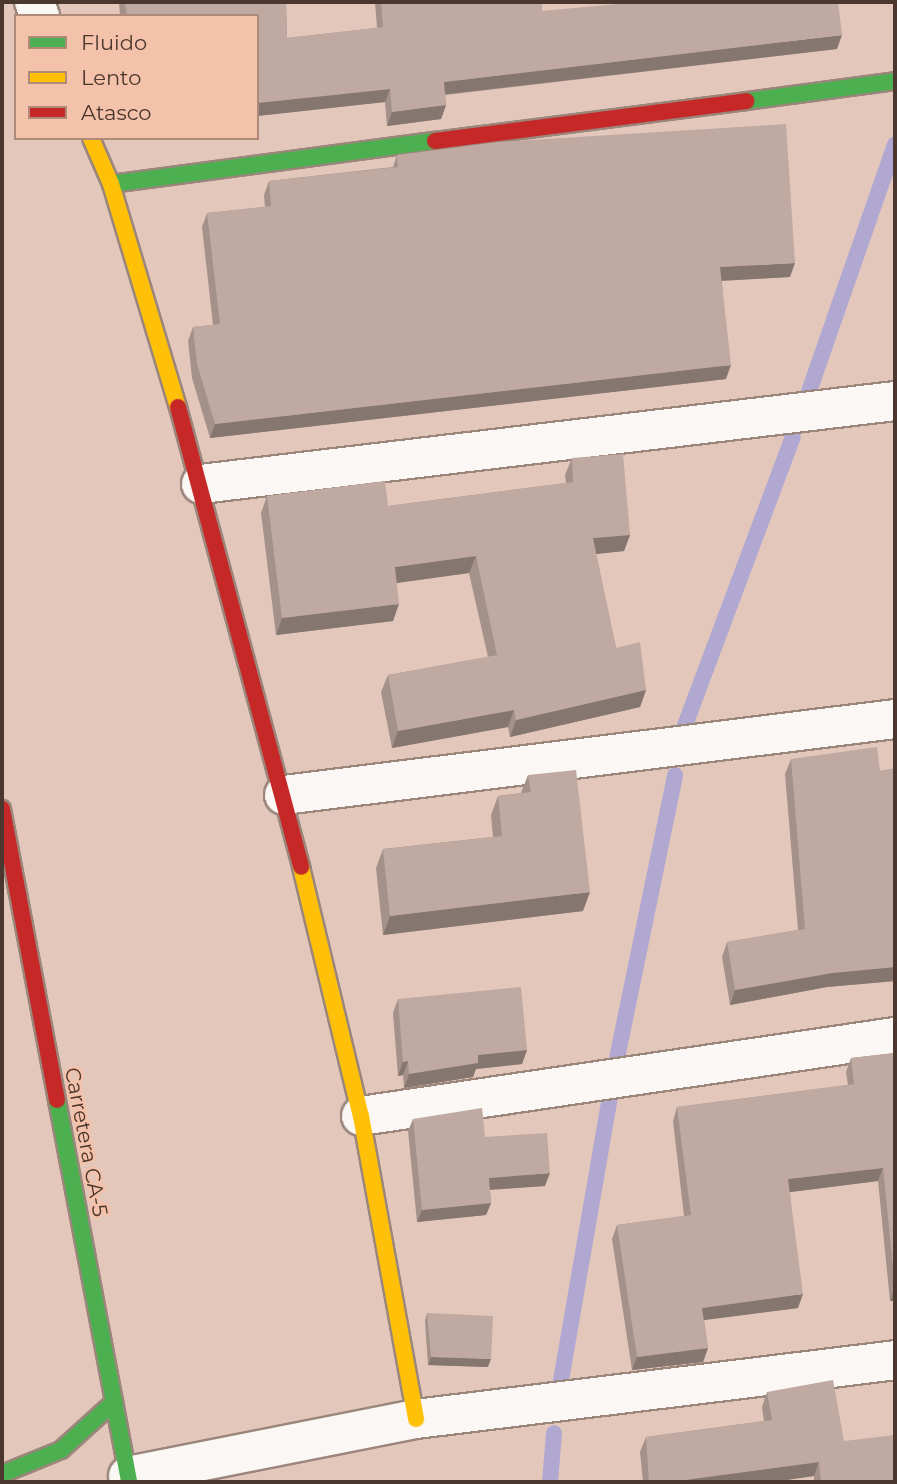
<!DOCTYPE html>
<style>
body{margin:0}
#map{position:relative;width:897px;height:1484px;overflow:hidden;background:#e3c7bb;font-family:Montserrat,sans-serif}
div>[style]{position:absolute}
.stream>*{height:16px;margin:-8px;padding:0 8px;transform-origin:8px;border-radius:8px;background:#b1a8d2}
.roads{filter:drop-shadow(2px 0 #9b867c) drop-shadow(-2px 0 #9b867c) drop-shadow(0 2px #9b867c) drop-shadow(0 -2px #9b867c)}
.street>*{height:38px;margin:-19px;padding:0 19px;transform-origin:19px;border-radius:19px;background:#fbf7f5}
.fast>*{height:16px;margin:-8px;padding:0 8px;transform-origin:8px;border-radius:8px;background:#4caf50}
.slow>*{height:16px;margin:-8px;padding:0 8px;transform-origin:8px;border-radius:8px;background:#ffc107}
.jam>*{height:16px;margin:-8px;padding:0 8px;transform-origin:8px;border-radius:8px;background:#c62828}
.wall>*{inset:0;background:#a4918a}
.shaded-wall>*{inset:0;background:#867670}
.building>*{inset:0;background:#bfa9a0}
span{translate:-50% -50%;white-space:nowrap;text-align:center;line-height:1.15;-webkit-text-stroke:5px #f4c1aa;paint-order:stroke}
.street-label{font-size:21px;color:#4b372e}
.frame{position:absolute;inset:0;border:4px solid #4b372e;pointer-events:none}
.legend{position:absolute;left:14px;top:14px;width:245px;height:126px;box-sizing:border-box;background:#f4c1aa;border:2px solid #b08a78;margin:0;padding:9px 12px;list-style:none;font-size:21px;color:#4b372e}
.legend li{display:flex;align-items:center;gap:14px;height:35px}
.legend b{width:35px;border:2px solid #b08a78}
</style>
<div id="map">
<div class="stream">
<i style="left:805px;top:403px;width:274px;rotate:-70.8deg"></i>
<i style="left:681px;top:736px;width:319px;rotate:-69.5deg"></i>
<i style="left:615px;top:1068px;width:299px;rotate:-78.4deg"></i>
<i style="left:559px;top:1392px;width:299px;rotate:-80.2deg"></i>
<i style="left:550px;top:1482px;width:49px;rotate:-85.3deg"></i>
</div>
<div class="roads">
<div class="street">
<i style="left:34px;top:2px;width:15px;rotate:67deg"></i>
<i style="left:201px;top:484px;width:699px;rotate:-6.82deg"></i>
<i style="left:284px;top:795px;width:616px;rotate:-7.09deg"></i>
<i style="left:361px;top:1116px;width:540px;rotate:-8.42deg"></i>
<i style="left:128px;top:1476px;width:294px;rotate:-11.2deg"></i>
<i style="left:416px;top:1419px;width:483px;rotate:-7deg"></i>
</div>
<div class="fast">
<i style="left:746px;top:101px;width:150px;rotate:-7.6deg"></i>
<i style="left:111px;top:184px;width:327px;rotate:-7.6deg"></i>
<i style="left:57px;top:1100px;width:389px;rotate:79.3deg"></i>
<i style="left:2px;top:1474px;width:64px;rotate:-22.1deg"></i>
<i style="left:61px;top:1450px;width:72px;rotate:-42.2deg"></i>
</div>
<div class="slow">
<i style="left:91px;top:138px;width:50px;rotate:66.5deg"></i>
<i style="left:111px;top:184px;width:233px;rotate:73.3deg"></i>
<i style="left:301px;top:867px;width:256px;rotate:76.5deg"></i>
<i style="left:361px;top:1116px;width:308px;rotate:79.7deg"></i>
</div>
<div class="jam">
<i style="left:435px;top:141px;width:314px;rotate:-7.3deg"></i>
<i style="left:178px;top:407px;width:476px;rotate:75deg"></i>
<i style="left:2px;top:809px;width:296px;rotate:79.3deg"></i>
</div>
</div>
<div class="wall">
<i style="clip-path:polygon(119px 2px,286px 2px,287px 38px,377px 28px,375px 2px,542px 2px,542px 11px,837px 49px,445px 95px,446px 105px,441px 119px,387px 126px,385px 102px,257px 116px,257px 16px,120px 16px)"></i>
<i style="clip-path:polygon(397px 155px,790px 277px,722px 281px,726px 379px,210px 438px,192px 378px,188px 341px,193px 327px,213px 325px,202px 227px,207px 213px,265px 207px,264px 195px,269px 181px,393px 167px)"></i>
<i style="clip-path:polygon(572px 458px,630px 535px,624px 551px,596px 554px,616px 648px,646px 690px,640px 707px,510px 737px,508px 727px,392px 748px,381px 692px,388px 675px,488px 657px,469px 573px,397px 583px,393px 621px,276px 635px,261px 513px,267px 496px,388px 506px,566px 483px,565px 475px)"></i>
<i style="clip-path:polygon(791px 759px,880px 771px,895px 769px,895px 981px,827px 987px,730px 1005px,722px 957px,727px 942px,798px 930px,785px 774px)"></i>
<i style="clip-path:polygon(528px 775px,583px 911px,383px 935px,376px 868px,383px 849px,493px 837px,491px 815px,498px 796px,521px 793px)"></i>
<i style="clip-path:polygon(398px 999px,527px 1050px,522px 1064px,476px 1069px,473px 1077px,404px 1088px,403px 1075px,398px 1076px,393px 1013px)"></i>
<i style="clip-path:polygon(895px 1053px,895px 1301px,890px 1301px,878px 1181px,790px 1192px,798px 1308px,704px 1320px,708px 1348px,703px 1362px,632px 1370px,612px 1239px,617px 1225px,684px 1216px,673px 1121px,677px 1107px,848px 1085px,846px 1072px,851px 1058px)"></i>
<i style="clip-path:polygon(413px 1119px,485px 1137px,545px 1186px,490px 1190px,491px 1203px,486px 1215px,417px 1222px,408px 1131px)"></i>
<i style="clip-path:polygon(427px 1313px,488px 1367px,428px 1365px,425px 1321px)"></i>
<i style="clip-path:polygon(767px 1392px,844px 1441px,895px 1482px,814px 1482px,814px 1476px,772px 1482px,643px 1482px,640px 1452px,646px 1437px,764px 1421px,762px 1407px)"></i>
</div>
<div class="shaded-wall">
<i style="clip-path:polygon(842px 35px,837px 49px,439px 95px,444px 82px)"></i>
<i style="clip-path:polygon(390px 89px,385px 102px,257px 116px,257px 103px)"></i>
<i style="clip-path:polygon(446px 105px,441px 119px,387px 126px,392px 112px)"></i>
<i style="clip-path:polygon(795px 263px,790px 277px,715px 281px,720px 267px)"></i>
<i style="clip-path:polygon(731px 365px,726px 379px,210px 438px,215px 424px)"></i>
<i style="clip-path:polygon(630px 535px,624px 551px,586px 555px,593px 538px)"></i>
<i style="clip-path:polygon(476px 556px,469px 573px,389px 584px,395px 567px)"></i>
<i style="clip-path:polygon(399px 604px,393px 621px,276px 635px,282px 618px)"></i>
<i style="clip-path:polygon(646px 690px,640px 707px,510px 737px,516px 720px)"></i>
<i style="clip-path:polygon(514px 710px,508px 727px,392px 748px,398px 731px)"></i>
<i style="clip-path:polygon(590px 892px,583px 911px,383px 935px,390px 916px)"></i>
<i style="clip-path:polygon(895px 967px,895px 981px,827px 987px,730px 1005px,735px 990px,832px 973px)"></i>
<i style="clip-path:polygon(527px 1050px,522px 1064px,476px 1069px,473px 1077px,404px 1088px,409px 1074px,478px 1055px)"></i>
<i style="clip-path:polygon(408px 1061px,403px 1075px,398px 1076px,403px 1062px)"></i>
<i style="clip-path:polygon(883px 1168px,878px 1181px,783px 1193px,788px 1179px)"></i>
<i style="clip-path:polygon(550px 1173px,545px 1186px,484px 1190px,489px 1178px)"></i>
<i style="clip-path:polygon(491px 1203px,486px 1215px,417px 1222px,422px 1210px)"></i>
<i style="clip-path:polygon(895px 1287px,895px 1301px,890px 1301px)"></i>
<i style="clip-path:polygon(803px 1294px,798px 1308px,697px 1321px,702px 1308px)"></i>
<i style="clip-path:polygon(708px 1348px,703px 1362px,632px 1370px,637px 1357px)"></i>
<i style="clip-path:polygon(431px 1357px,491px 1359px,488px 1367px,428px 1365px)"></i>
<i style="clip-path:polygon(819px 1462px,814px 1476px,772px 1482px,670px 1482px)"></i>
</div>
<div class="building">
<i style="clip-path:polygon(125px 2px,286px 2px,287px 38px,383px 27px,381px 2px,542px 2px,542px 11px,638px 2px,838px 2px,842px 35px,444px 82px,446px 105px,392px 112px,390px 89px,257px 103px,257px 16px,127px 16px)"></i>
<i style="clip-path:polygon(786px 124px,795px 263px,720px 267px,731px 365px,215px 424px,197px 364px,193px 327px,220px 324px,207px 213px,271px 206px,269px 181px,398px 167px,397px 155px,498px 142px)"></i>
<i style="clip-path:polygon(623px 454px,630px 535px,593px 538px,616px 648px,640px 642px,646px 690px,516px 720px,514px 710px,398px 731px,388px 675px,497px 655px,476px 556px,395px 567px,399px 604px,282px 618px,267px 496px,385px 481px,388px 506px,573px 482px,572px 458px)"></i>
<i style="clip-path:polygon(877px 747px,880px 771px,895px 768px,895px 967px,832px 973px,735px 990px,727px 942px,805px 929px,791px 759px)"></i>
<i style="clip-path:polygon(576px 770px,590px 892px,390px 916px,383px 849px,502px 836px,498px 796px,531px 792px,528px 775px)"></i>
<i style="clip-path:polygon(521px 987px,527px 1050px,478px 1055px,478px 1063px,409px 1074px,408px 1061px,403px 1062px,398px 999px)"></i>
<i style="clip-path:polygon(895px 1053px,895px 1287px,883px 1168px,788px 1179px,803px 1294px,702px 1308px,708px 1348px,637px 1357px,617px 1225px,691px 1215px,677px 1107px,854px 1084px,851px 1058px)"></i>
<i style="clip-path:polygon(482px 1108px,485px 1137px,547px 1133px,550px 1173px,489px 1178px,491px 1203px,422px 1210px,413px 1119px)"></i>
<i style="clip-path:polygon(427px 1313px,493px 1316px,491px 1359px,431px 1357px)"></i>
<i style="clip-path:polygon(833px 1380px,844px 1441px,895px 1435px,895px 1482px,821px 1482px,819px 1462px,670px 1482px,649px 1482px,646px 1437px,772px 1420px,767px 1392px)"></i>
</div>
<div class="street-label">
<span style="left:86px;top:1142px;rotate:79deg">Carretera CA-5</span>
</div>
<div class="frame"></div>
<ul class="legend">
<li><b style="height:9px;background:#4caf50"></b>Fluido</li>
<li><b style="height:9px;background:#ffc107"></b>Lento</li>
<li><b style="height:9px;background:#c62828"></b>Atasco</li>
</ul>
</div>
